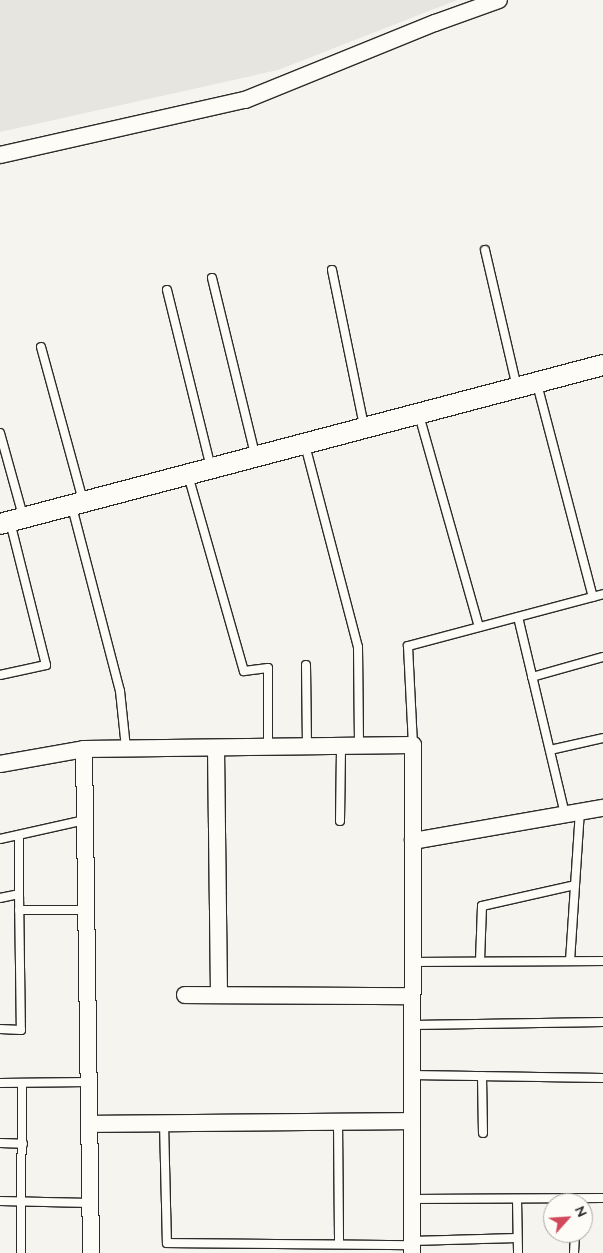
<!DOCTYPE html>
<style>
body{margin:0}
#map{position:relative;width:603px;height:1253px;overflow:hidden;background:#f5f4ef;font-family:"Architects Daughter",sans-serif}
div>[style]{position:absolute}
.built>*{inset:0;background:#e6e5e0}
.roads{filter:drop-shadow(1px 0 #2b2b2b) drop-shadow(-1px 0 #2b2b2b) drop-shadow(0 1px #2b2b2b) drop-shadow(0 -1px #2b2b2b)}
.service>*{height:8px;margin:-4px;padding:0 4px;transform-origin:4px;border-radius:4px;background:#fdfcf7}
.minor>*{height:16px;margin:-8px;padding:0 8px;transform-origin:8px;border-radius:8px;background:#fdfcf7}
.tertiary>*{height:20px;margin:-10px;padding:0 10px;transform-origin:10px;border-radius:10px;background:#fdfcf7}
span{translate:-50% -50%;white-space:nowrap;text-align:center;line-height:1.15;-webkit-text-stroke:4px #fdfcf7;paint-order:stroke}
.north{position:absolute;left:543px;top:1193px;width:50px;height:50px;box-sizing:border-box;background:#fdfcf7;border:1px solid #a9a8a5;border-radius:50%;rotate:64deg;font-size:14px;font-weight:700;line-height:20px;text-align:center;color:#2b2b2b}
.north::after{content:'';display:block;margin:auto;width:18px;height:22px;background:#d1495b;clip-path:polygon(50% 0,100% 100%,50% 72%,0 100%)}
</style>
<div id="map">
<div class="built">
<i style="clip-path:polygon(0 0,457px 0,278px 70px,0 132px)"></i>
</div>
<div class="roads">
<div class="service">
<i style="left:485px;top:250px;width:142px;rotate:76.9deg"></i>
<i style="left:332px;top:270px;width:159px;rotate:78.4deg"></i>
<i style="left:212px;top:278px;width:182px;rotate:76.3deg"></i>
<i style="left:167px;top:290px;width:183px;rotate:76.1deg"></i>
<i style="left:41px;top:347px;width:160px;rotate:74.7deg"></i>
<i style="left:537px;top:384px;width:220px;rotate:75.3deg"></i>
<i style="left:419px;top:415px;width:220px;rotate:74.2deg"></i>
<i style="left:0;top:433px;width:86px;rotate:74.5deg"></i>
<i style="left:305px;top:445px;width:209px;rotate:75.3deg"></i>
<i style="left:358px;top:647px;width:99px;rotate:89.4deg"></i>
<i style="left:188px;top:475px;width:204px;rotate:74.1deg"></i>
<i style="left:244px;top:671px;width:24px;rotate:-7deg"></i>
<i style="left:268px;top:668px;width:79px;rotate:90deg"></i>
<i style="left:72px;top:507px;width:190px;rotate:75.4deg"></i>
<i style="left:120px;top:691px;width:57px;rotate:84deg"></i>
<i style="left:518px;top:617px;width:204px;rotate:76.6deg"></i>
<i style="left:306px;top:665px;width:82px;rotate:89.3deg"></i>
<i style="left:0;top:675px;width:47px;rotate:-12.3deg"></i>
<i style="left:46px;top:665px;width:147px;rotate:-104.1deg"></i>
<i style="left:532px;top:677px;width:74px;rotate:-15.7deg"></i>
<i style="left:413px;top:745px;width:99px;rotate:-92.9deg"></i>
<i style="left:408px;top:646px;width:202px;rotate:-14.9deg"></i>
<i style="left:550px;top:750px;width:54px;rotate:-12.8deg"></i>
<i style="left:340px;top:821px;width:75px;rotate:-89.2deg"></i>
<i style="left:0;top:839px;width:87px;rotate:-12.6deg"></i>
<i style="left:19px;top:894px;width:59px;rotate:-90deg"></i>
<i style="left:0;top:898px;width:19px;rotate:-12deg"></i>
<i style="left:19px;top:894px;width:136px;rotate:89.2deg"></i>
<i style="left:21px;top:1030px;width:21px;rotate:-177deg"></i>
<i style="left:19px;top:910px;width:67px"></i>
<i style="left:480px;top:961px;width:55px;rotate:-87.9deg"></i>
<i style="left:482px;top:906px;width:95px;rotate:-12.7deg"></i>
<i style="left:570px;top:961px;width:149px;rotate:-86.2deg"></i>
<i style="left:412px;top:962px;width:191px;rotate:-0.3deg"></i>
<i style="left:413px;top:1025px;width:190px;rotate:-0.9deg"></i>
<i style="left:412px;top:1075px;width:191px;rotate:0.9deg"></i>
<i style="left:482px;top:1076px;width:57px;rotate:89deg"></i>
<i style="left:0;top:1083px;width:89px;rotate:-0.6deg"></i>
<i style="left:338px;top:1122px;width:122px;rotate:89.5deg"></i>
<i style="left:164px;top:1123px;width:120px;rotate:88.6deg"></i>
<i style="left:167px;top:1243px;width:245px;rotate:0.5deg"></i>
<i style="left:0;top:1143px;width:23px;rotate:2deg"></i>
<i style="left:412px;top:1199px;width:191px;rotate:-0.3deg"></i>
<i style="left:517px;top:1199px;width:54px;rotate:88.9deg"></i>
<i style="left:0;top:1201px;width:90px;rotate:1.3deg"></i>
<i style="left:412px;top:1241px;width:105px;rotate:-1.6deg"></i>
<i style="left:21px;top:1253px;width:170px;rotate:-89.7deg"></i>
<i style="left:574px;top:1253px;width:20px;rotate:-87deg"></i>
</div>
<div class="minor">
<i style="left:0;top:155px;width:251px;rotate:-12.7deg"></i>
<i style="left:245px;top:100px;width:205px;rotate:-22.1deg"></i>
<i style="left:435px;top:23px;width:68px;rotate:-19.8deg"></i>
<i style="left:216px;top:748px;width:247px;rotate:89.3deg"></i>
<i style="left:84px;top:749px;width:504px;rotate:89.2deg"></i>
<i style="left:0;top:764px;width:85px;rotate:-10.1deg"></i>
<i style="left:84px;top:749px;width:329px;rotate:-0.7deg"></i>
<i style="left:413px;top:745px;width:508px;rotate:90.11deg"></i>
<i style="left:413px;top:841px;width:193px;rotate:-9.9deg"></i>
<i style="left:185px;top:995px;width:227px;rotate:0.3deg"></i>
<i style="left:89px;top:1124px;width:323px;rotate:-0.5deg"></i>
</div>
<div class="tertiary">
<i style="left:0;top:524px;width:624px;rotate:-14.77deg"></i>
</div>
</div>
<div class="north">N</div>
</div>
